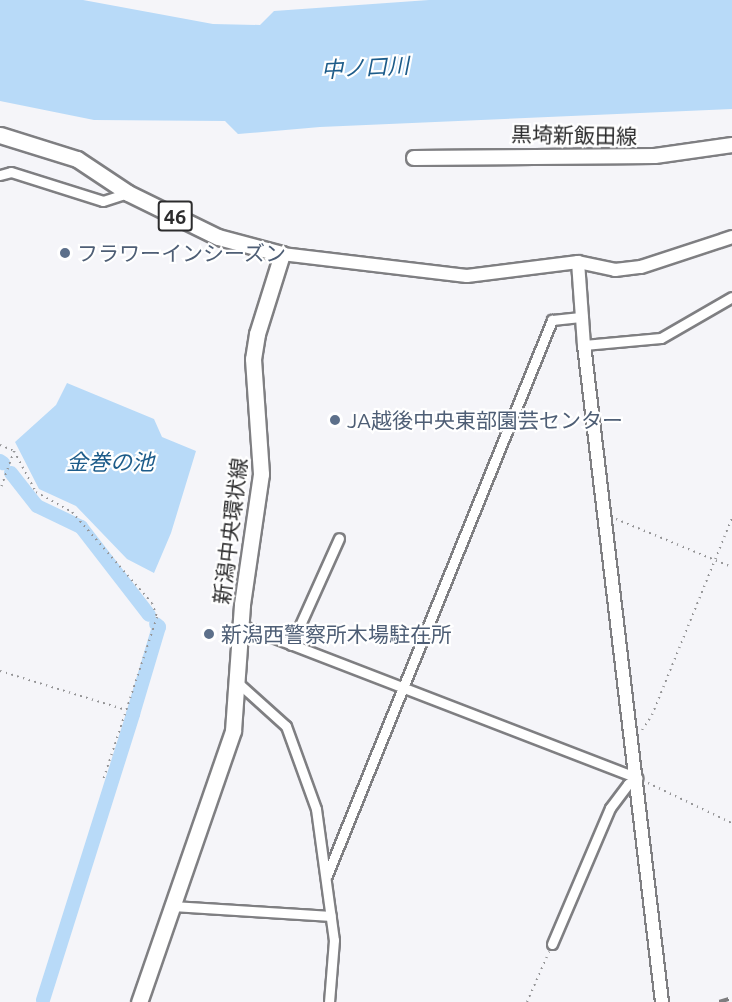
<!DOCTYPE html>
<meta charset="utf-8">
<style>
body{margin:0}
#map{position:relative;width:732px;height:1002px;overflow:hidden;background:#f5f5f9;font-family:Ubuntu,"Noto Sans JP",sans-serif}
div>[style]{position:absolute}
.water>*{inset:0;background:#b8daf8}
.canal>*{height:14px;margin:-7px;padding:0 7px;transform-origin:7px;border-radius:7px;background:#b8daf8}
.path>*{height:2px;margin-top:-1px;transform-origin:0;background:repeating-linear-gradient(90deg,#959597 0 1.5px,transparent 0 6px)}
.roads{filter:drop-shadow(2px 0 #7f7f82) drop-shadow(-2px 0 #7f7f82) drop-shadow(0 2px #7f7f82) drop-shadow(0 -2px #7f7f82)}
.minor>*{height:9px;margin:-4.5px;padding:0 4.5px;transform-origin:4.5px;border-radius:4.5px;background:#fff}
.tertiary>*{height:12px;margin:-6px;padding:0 6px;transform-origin:6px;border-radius:6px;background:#fff}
.secondary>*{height:14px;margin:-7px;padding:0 7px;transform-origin:7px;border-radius:7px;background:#fff}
.primary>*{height:15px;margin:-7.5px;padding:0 7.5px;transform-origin:7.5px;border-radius:7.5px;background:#fff}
.rail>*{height:4px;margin-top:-2px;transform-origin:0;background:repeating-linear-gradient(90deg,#7d7d7f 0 10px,transparent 0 20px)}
.dots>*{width:16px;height:16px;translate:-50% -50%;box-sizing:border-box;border:3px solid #fff;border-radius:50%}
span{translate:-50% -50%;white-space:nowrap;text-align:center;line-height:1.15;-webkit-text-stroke:4.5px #fff;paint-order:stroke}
.shield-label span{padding:2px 4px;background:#fff;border:2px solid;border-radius:4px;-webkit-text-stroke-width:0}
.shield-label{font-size:20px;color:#2c2c2d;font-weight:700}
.street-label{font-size:21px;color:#2c2c2d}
.service-label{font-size:21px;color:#4e5e75}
.left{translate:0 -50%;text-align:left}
.water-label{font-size:22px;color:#1d5c8a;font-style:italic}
</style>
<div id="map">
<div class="water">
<i style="clip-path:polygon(0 0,83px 0,213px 24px,260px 25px,274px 11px,429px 0,732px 0,732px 109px,320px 127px,238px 134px,225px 121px,94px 120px,0 101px)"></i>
<i style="clip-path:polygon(67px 383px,154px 419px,162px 437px,196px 451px,171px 533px,154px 573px,127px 559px,76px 506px,39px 489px,15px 442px,56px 405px)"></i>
</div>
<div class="canal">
<i style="left:0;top:461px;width:4px;rotate:34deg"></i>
<i style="left:11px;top:473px;width:42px;rotate:51.8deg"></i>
<i style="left:37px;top:506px;width:49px;rotate:25.5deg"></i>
<i style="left:81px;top:527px;width:111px;rotate:52.3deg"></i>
<i style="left:43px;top:1000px;width:300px;rotate:-72.5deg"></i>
<i style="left:133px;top:714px;width:91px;rotate:-73.4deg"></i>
<i style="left:159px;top:627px;width:4px;rotate:-135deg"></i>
</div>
<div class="path">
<i style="left:0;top:445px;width:15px;rotate:23deg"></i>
<i style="left:14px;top:451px;width:41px;rotate:109.7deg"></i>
<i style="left:14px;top:451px;width:47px;rotate:61.8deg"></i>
<i style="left:36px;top:492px;width:41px;rotate:29.1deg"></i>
<i style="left:72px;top:512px;width:121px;rotate:48.7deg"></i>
<i style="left:152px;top:603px;width:15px;rotate:70deg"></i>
<i style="left:157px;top:617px;width:172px;rotate:108.3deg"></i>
<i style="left:616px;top:519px;width:126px;rotate:22.5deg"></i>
<i style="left:0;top:671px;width:132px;rotate:17.2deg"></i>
<i style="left:642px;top:730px;width:18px;rotate:-56deg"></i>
<i style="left:652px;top:715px;width:213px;rotate:-67.9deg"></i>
<i style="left:648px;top:783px;width:93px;rotate:25.5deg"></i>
<i style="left:527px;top:1002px;width:55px;rotate:-66.3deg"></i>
</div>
<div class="roads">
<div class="minor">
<i style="left:0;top:175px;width:11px;rotate:-15deg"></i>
<i style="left:11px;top:172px;width:96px;rotate:17.5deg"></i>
<i style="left:103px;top:201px;width:26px;rotate:-18deg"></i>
<i style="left:584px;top:345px;width:77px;rotate:-5.2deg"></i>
<i style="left:661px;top:338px;width:82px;rotate:-30deg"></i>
<i style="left:241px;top:625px;width:425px;rotate:21.1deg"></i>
<i style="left:291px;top:645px;width:117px;rotate:-65.8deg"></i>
<i style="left:236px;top:681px;width:67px;rotate:42deg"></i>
<i style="left:286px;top:726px;width:88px;rotate:70.1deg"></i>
<i style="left:316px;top:809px;width:132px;rotate:82.2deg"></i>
<i style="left:334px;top:940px;width:62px;rotate:94.6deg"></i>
<i style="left:327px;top:875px;width:599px;rotate:-67.93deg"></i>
<i style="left:552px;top:320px;width:31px;rotate:-6deg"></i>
<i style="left:173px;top:906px;width:158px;rotate:3.6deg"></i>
<i style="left:552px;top:944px;width:148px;rotate:-66.9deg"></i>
<i style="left:610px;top:808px;width:30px;rotate:-53deg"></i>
<i style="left:628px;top:784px;width:11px;rotate:-34deg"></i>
</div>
<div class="tertiary">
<i style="left:282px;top:254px;width:186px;rotate:6.8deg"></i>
<i style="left:467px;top:276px;width:112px;rotate:-7.2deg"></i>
<i style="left:578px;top:262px;width:38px;rotate:12deg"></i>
<i style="left:615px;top:270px;width:26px;rotate:-7deg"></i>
<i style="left:641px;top:267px;width:96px;rotate:-18.2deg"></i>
<i style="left:578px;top:262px;width:83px;rotate:85.9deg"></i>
<i style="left:584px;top:345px;width:662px;rotate:83.23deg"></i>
</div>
<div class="secondary">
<i style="left:414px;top:158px;width:241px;rotate:-0.5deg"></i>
<i style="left:655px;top:156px;width:78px;rotate:-8.1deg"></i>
</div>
<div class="primary">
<i style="left:0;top:135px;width:81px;rotate:17.3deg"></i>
<i style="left:77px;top:159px;width:61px;rotate:33.7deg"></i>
<i style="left:128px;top:193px;width:100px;rotate:26.1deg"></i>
<i style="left:218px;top:237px;width:66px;rotate:14.9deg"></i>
<i style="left:282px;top:254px;width:84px;rotate:107.4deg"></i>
<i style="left:257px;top:334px;width:25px;rotate:99deg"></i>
<i style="left:253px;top:359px;width:115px;rotate:86deg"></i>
<i style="left:261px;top:474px;width:132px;rotate:98.3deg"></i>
<i style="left:242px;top:605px;width:126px;rotate:94.1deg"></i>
<i style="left:233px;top:731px;width:287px;rotate:109.1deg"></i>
</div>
</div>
<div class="rail">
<i style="left:719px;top:1002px;width:14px;rotate:-17deg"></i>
</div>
<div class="dots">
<i style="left:65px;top:253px;background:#5c6f8a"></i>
<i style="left:335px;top:420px;background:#5c6f8a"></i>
<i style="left:209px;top:634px;background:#5c6f8a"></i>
</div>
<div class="shield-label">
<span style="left:175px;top:216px">46</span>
</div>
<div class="street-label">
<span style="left:574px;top:135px;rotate:1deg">黒埼新飯田線</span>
<span style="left:230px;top:531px;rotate:-83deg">新潟中央環状線</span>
</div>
<div class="service-label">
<span class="left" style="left:77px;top:253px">フラワーインシーズン</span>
<span class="left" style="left:347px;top:420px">JA越後中央東部園芸センター</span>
<span class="left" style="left:221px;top:634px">新潟西警察所木場駐在所</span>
</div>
<div class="water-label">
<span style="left:365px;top:67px;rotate:-3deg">中ノ口川</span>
<span style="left:110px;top:462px">金巻の池</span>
</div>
</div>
